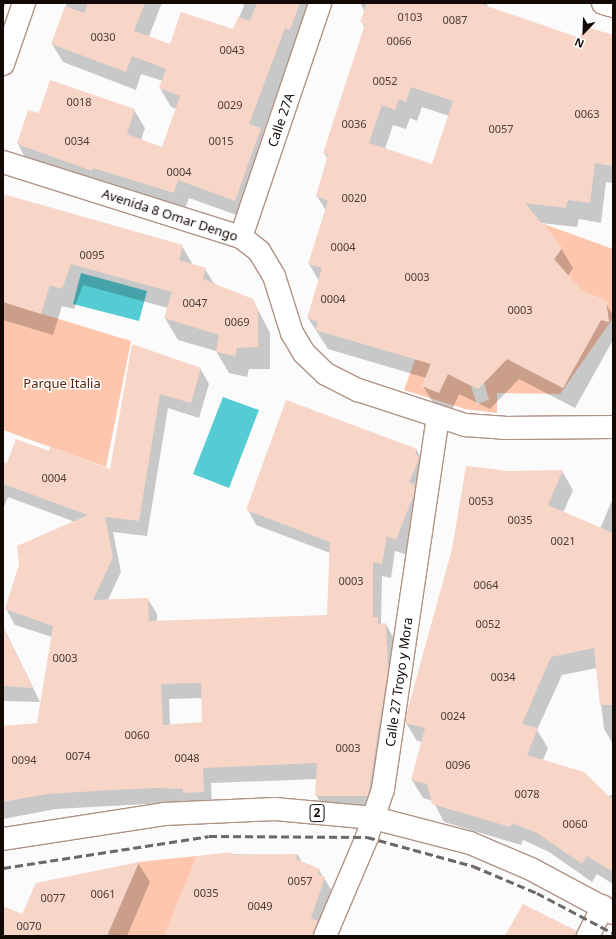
<!DOCTYPE html>
<style>
body{margin:0}
#map{position:relative;width:616px;height:939px;overflow:hidden;background:#fbfbfb;font-family:"Noto Sans",sans-serif}
div>[style]{position:absolute}
.green>*{inset:0;background:#fec6ad}
.water>*{inset:0;background:#55cbd3}
.shadow>*{inset:0;background:#0003}
.building>*{inset:0;background:#f7d5c7}
.roads{filter:drop-shadow(1px 0 #b19285) drop-shadow(-1px 0 #b19285) drop-shadow(0 1px #b19285) drop-shadow(0 -1px #b19285)}
.minor>*{height:22px;margin:-11px;padding:0 11px;transform-origin:11px;border-radius:11px;background:#fff}
.tertiary>*{height:22px;margin:-11px;padding:0 11px;transform-origin:11px;border-radius:11px;background:#fff}
.trunk>*{height:22px;margin:-11px;padding:0 11px;transform-origin:11px;border-radius:11px;background:#fff}
.rail>*{height:3px;margin-top:-1.5px;transform-origin:0;background:repeating-linear-gradient(90deg,#6d6765 0 8px,transparent 0 12px)}
span{translate:-50% -50%;white-space:nowrap;text-align:center;line-height:1.15;-webkit-text-stroke:3px #fff;paint-order:stroke}
.number-label{font-size:11px;color:#4c3c36}
.number-label span{-webkit-text-stroke-width:0}
.shield-label span{padding:1px 3px;background:#fff;border:1px solid;border-radius:3px;-webkit-text-stroke-width:0}
.shield-label{font-size:12px;color:#130905;font-weight:700}
.street-label{font-size:13px;color:#130905}
.park-label{font-size:13px;color:#56250b}
.frame{position:absolute;inset:0;border:4px solid #130905;pointer-events:none}
.north{position:absolute;left:564px;top:12px;width:40px;height:40px;-webkit-text-stroke:3px #fff;paint-order:stroke;rotate:203deg;font-size:11px;font-weight:700;line-height:16px;text-align:center;color:#130905}
.north::after{content:'';display:block;margin:auto;width:14px;height:18px;background:#130905;clip-path:polygon(50% 0,100% 100%,50% 72%,0 100%)}
</style>
<div id="map">
<div class="green">
<i style="clip-path:polygon(515px 214px,541px 223px,613px 249px,613px 318px,560px 394px,497px 393px,497px 413px,465px 409px,404px 390px,425px 333px,440px 339px,422px 386px,439px 393px,448px 374px,471px 386px,477px 404px,489px 400px,484px 383px,507px 359px,563px 388px,601px 320px,609px 322px,606px 301px,582px 291px,557px 263px,552px 263px,562px 248px,542px 223px)"></i>
<i style="clip-path:polygon(3px 302px,131px 341px,106px 467px,3px 430px)"></i>
<i style="clip-path:polygon(197px 856px,164px 936px,107px 936px,139px 862px)"></i>
</div>
<div class="water">
<i style="clip-path:polygon(81px 273px,147px 291px,139px 321px,73px 304px)"></i>
<i style="clip-path:polygon(223px 397px,259px 410px,229px 488px,193px 474px)"></i>
</div>
<div class="shadow">
<i style="clip-path:polygon(3px 3px,6px 3px,3px 11px)"></i>
<i style="clip-path:polygon(67px 3px,164px 3px,161px 5px,148px 39px,171px 45px,234px 30px,244px 6px,242px 3px,310px 3px,263px 133px,271px 147px,245px 218px,189px 198px,184px 211px,28px 163px,18px 144px,29px 111px,39px 115px,134px 110px,145px 128px,141px 140px,162px 148px,177px 109px,171px 107px,160px 88px,163px 81px,141px 74px,136px 90px,63px 62px,52px 44px)"></i>
<i style="clip-path:polygon(evenodd,360px 3px,486px 3px,489px 8px,581px 39px,613px 36px,613px 183px,606px 182px,601px 223px,579px 219px,577px 227px,540px 223px,561px 248px,573px 268px,568px 276px,582px 292px,605px 302px,613px 315px,613px 340px,575px 408px,519px 379px,490px 409px,459px 394px,451px 412px,435px 406px,423px 386px,426px 378px,328px 349px,308px 318px,319px 281px,309px 264px,326px 211px,317px 196px,328px 159px,324px 153px,365px 28px,362px 22px,365px 12px,360px 3px,422px 107px,449px 116px,433px 165px,385px 149px,393px 125px,406px 129px,410px 118px,417px 121px,422px 107px)"></i>
<i style="clip-path:polygon(3px 195px,182px 246px,193px 265px,205px 269px,215px 285px,253px 300px,270px 333px,270px 369px,249px 369px,247px 377px,229px 373px,216px 351px,178px 340px,165px 318px,168px 308px,83px 285px,74px 309px,62px 306px,53px 335px,3px 320px)"></i>
<i style="clip-path:polygon(evenodd,133px 346px,200px 368px,209px 384px,199px 418px,168px 408px,147px 536px,113px 532px,121px 572px,108px 600px,148px 599px,157px 614px,157px 622px,328px 616px,330px 553px,256px 525px,248px 510px,416px 449px,425px 465px,422px 510px,405px 554px,395px 551px,391px 578px,382px 576px,381px 624px,386px 624px,394px 639px,376px 810px,325px 811px,316px 795px,317px 779px,211px 783px,212px 807px,166px 803px,56px 809px,3px 819px,3px 727px,38px 724px,52px 637px,15px 625px,6px 609px,75px 522px,8px 497px,3px 509px,3px 462px,7px 464px,49px 453px,111px 470px,133px 346px,202px 698px,204px 723px,170px 725px,169px 699px,202px 698px)"></i>
<i style="clip-path:polygon(562px 471px,573px 490px,563px 513px,600px 529px,613px 498px,613px 744px,604px 729px,597px 668px,562px 675px,537px 730px,548px 748px,543px 760px,607px 796px,613px 795px,613px 884px,597px 874px,592px 882px,549px 852px,523px 840px,521px 845px,444px 822px,433px 801px,423px 798px,412px 780px,422px 742px,417px 741px,406px 723px,509px 472px)"></i>
<i style="clip-path:polygon(3px 626px,40px 702px,3px 701px)"></i>
<i style="clip-path:polygon(214px 854px,298px 855px,302px 863px,319px 870px,334px 894px,325px 936px,165px 936px,198px 857px)"></i>
<i style="clip-path:polygon(138px 863px,150px 882px,127px 936px,3px 936px,3px 907px,22px 915px)"></i>
</div>
<div class="building">
<i style="clip-path:polygon(88px 3px,145px 3px,134px 31px,170px 44px,181px 12px,233px 29px,238px 17px,250px 21px,257px 3px,300px 3px,290px 30px,285px 28px,249px 124px,261px 128px,235px 201px,178px 180px,174px 193px,93px 168px,92px 171px,17px 144px,28px 110px,39px 113px,50px 80px,135px 109px,127px 134px,162px 147px,180px 96px,159px 88px,166px 69px,132px 56px,126px 72px,51px 44px,65px 6px,84px 13px)"></i>
<i style="clip-path:polygon(evenodd,367px 3px,478px 3px,580px 38px,584px 26px,613px 35px,613px 166px,595px 163px,590px 203px,568px 200px,566px 208px,525px 203px,562px 248px,554px 259px,582px 291px,606px 301px,609px 322px,601px 320px,563px 388px,507px 359px,478px 389px,448px 374px,439px 393px,422px 386px,431px 364px,315px 330px,318px 322px,307px 318px,322px 268px,308px 264px,328px 201px,316px 196px,328px 155px,323px 153px,365px 24px,360px 22px,367px 3px,411px 87px,453px 101px,432px 164px,369px 143px,382px 105px,395px 110px,399px 99px,406px 102px,411px 87px)"></i>
<i style="clip-path:polygon(3px 194px,183px 245px,179px 260px,206px 268px,203px 279px,253px 299px,258px 311px,258px 347px,237px 348px,235px 356px,216px 352px,219px 335px,164px 318px,172px 292px,71px 264px,62px 289px,50px 285px,41px 314px,3px 302px)"></i>
<i style="clip-path:polygon(evenodd,132px 344px,201px 368px,191px 403px,160px 394px,139px 521px,105px 517px,113px 557px,93px 600px,148px 598px,149px 621px,327px 615px,330px 542px,246px 510px,286px 400px,417px 449px,415px 454px,420px 457px,409px 482px,415px 485px,414px 494px,396px 540px,387px 536px,382px 564px,373px 562px,373px 617px,378px 617px,378px 624px,386px 623px,388px 670px,368px 796px,315px 796px,317px 763px,203px 768px,204px 792px,183px 793px,183px 789px,157px 788px,112px 790px,47px 794px,3px 802px,3px 726px,37px 723px,53px 626px,5px 609px,19px 564px,17px 546px,88px 515px,3px 484px,3px 461px,7px 463px,16px 439px,49px 451px,50px 447px,110px 469px,132px 344px,201px 683px,202px 722px,163px 725px,161px 684px,201px 683px)"></i>
<i style="clip-path:polygon(466px 466px,509px 471px,563px 470px,548px 505px,613px 533px,613px 705px,600px 705px,594px 648px,551px 657px,522px 724px,538px 728px,527px 755px,584px 772px,613px 800px,613px 872px,587px 856px,582px 864px,537px 833px,512px 823px,510px 827px,432px 804px,427px 784px,411px 780px,425px 728px,405px 723px,407px 712px,452px 549px)"></i>
<i style="clip-path:polygon(3px 626px,33px 688px,3px 686px)"></i>
<i style="clip-path:polygon(232px 852px,231px 855px,298px 854px,296px 859px,320px 869px,318px 874px,325px 877px,311px 918px,318px 921px,313px 936px,164px 936px,197px 856px)"></i>
<i style="clip-path:polygon(139px 862px,107px 936px,3px 936px,3px 906px,22px 914px,36px 883px)"></i>
<i style="clip-path:polygon(523px 904px,577px 931px,576px 936px,505px 936px)"></i>
</div>
<div class="roads">
<div class="minor">
<i style="left:241px;top:237px;width:247px;rotate:-71.3deg"></i>
<i style="left:325px;top:936px;width:108px;rotate:-67deg"></i>
<i style="left:367px;top:837px;width:51px;rotate:-71.6deg"></i>
<i style="left:383px;top:789px;width:375px;rotate:-81.6deg"></i>
<i style="left:588px;top:936px;width:33px;rotate:-63deg"></i>
</div>
<div class="tertiary">
<i style="left:603px;top:3px;width:10px;rotate:17deg"></i>
<i style="left:3px;top:64px;width:65px;rotate:-71deg"></i>
<i style="left:3px;top:162px;width:250px;rotate:17.5deg"></i>
<i style="left:241px;top:237px;width:23px;rotate:38deg"></i>
<i style="left:259px;top:251px;width:29px;rotate:59deg"></i>
<i style="left:274px;top:276px;width:60px;rotate:72.5deg"></i>
<i style="left:292px;top:333px;width:23px;rotate:59deg"></i>
<i style="left:304px;top:353px;width:30px;rotate:44deg"></i>
<i style="left:326px;top:374px;width:36px;rotate:27deg"></i>
<i style="left:358px;top:390px;width:113px;rotate:18.1deg"></i>
<i style="left:465px;top:425px;width:39px;rotate:4deg"></i>
<i style="left:504px;top:428px;width:109px;rotate:-0.5deg"></i>
</div>
<div class="trunk">
<i style="left:3px;top:839px;width:163px;rotate:-8.8deg"></i>
<i style="left:164px;top:814px;width:111px;rotate:-2.6deg"></i>
<i style="left:275px;top:809px;width:99px;rotate:5.2deg"></i>
<i style="left:374px;top:818px;width:99px;rotate:14.6deg"></i>
<i style="left:470px;top:843px;width:66px;rotate:23.1deg"></i>
<i style="left:531px;top:869px;width:93px;rotate:28.2deg"></i>
</div>
</div>
<div class="rail">
<i style="left:3px;top:868px;width:208px;rotate:-8.8deg"></i>
<i style="left:209px;top:836px;width:158px;rotate:0.4deg"></i>
<i style="left:367px;top:837px;width:110px;rotate:15.3deg"></i>
<i style="left:473px;top:866px;width:69px;rotate:22.9deg"></i>
<i style="left:537px;top:893px;width:86px;rotate:27.8deg"></i>
</div>
<div class="number-label">
<span style="left:410px;top:17px">0103</span>
<span style="left:455px;top:20px">0087</span>
<span style="left:103px;top:37px">0030</span>
<span style="left:399px;top:41px">0066</span>
<span style="left:232px;top:50px">0043</span>
<span style="left:385px;top:81px">0052</span>
<span style="left:79px;top:102px">0018</span>
<span style="left:230px;top:105px">0029</span>
<span style="left:587px;top:114px">0063</span>
<span style="left:354px;top:124px">0036</span>
<span style="left:501px;top:129px">0057</span>
<span style="left:77px;top:141px">0034</span>
<span style="left:221px;top:141px">0015</span>
<span style="left:179px;top:172px">0004</span>
<span style="left:354px;top:198px">0020</span>
<span style="left:343px;top:247px">0004</span>
<span style="left:92px;top:255px">0095</span>
<span style="left:417px;top:277px">0003</span>
<span style="left:333px;top:299px">0004</span>
<span style="left:195px;top:303px">0047</span>
<span style="left:520px;top:310px">0003</span>
<span style="left:237px;top:322px">0069</span>
<span style="left:54px;top:478px">0004</span>
<span style="left:481px;top:501px">0053</span>
<span style="left:520px;top:520px">0035</span>
<span style="left:563px;top:541px">0021</span>
<span style="left:351px;top:581px">0003</span>
<span style="left:486px;top:585px">0064</span>
<span style="left:488px;top:624px">0052</span>
<span style="left:65px;top:658px">0003</span>
<span style="left:503px;top:677px">0034</span>
<span style="left:453px;top:716px">0024</span>
<span style="left:137px;top:735px">0060</span>
<span style="left:348px;top:748px">0003</span>
<span style="left:78px;top:756px">0074</span>
<span style="left:187px;top:758px">0048</span>
<span style="left:24px;top:760px">0094</span>
<span style="left:458px;top:765px">0096</span>
<span style="left:527px;top:794px">0078</span>
<span style="left:575px;top:824px">0060</span>
<span style="left:300px;top:881px">0057</span>
<span style="left:206px;top:893px">0035</span>
<span style="left:103px;top:894px">0061</span>
<span style="left:53px;top:898px">0077</span>
<span style="left:260px;top:906px">0049</span>
<span style="left:29px;top:926px">0070</span>
</div>
<div class="shield-label">
<span style="left:317px;top:813px">2</span>
</div>
<div class="street-label">
<span style="left:281px;top:120px;rotate:-71deg">Calle 27A</span>
<span style="left:170px;top:215px;rotate:18deg">Avenida 8 Omar Dengo</span>
<span style="left:399px;top:682px;rotate:-82deg">Calle 27 Troyo y Mora</span>
</div>
<div class="park-label">
<span style="left:62px;top:383px">Parque Italia</span>
</div>
<div class="frame"></div>
<div class="north">N</div>
</div>
